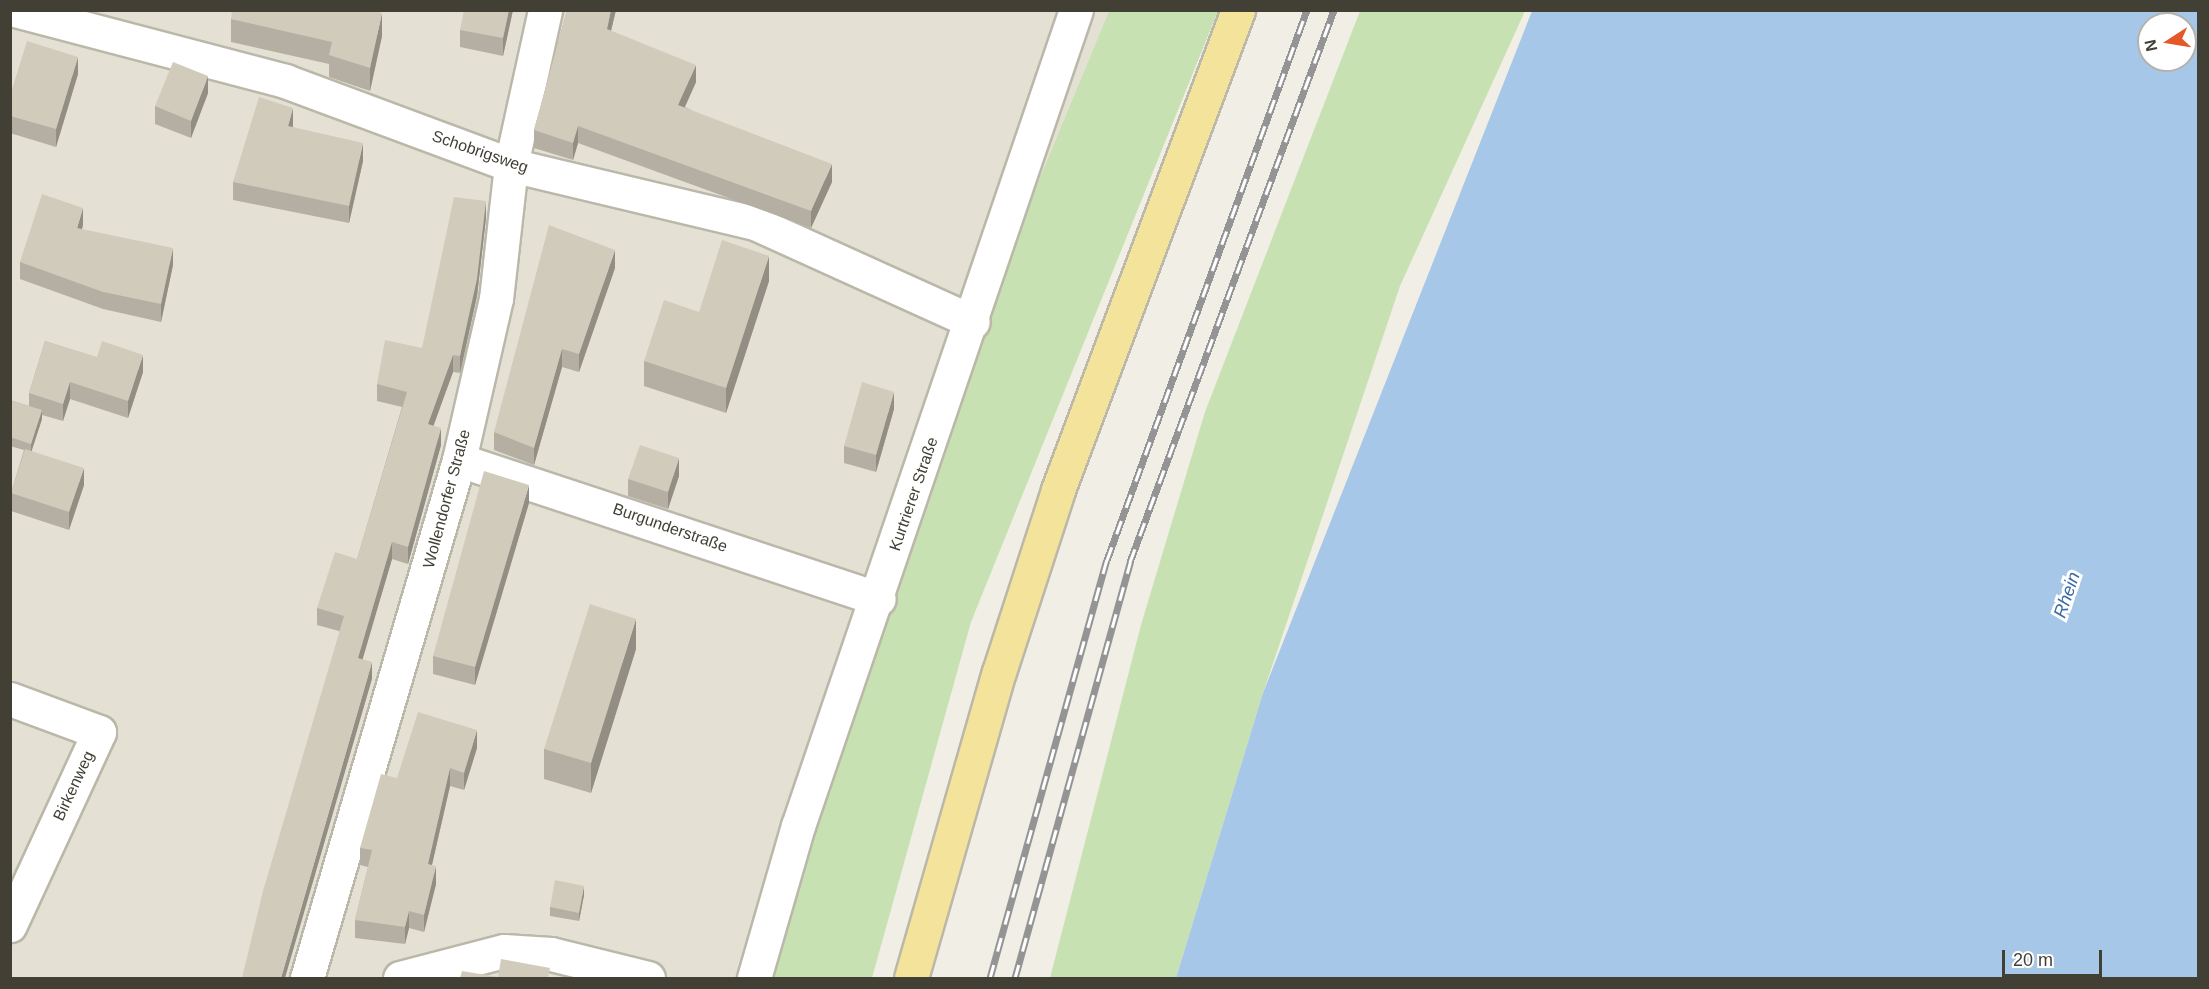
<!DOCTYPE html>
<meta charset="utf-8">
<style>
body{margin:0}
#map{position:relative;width:2209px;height:989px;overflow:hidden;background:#f1eee5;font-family:Helvetica,sans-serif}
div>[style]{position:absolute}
.residential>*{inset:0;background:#e4e1d4}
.green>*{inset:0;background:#c7e1b2}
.water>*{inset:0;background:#a7c7e8}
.roads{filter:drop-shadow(2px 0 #bbb7a9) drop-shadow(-2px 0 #bbb7a9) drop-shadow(0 2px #bbb7a9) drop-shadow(0 -2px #bbb7a9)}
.street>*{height:33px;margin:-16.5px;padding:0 16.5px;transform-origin:16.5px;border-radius:16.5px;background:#fff}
.primary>*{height:33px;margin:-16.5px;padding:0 16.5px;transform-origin:16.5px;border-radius:16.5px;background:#f4e39b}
.rail>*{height:7px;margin-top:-3.5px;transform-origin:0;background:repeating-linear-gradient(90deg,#fff 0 14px,#949494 0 28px);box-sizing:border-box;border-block:2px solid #949494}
.wall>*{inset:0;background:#b4afa2}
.shaded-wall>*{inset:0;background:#928e84}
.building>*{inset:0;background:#d1cbbc}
span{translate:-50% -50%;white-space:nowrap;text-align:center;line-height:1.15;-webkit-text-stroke:6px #fff;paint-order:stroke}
.street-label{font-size:16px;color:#423f35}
.water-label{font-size:18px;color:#3a6ca3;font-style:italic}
.frame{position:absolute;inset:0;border:12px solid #423f35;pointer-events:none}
.north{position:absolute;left:2137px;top:12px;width:60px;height:60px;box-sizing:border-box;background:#fff;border:2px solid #b3b2ae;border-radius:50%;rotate:258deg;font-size:16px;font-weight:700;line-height:24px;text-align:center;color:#423f35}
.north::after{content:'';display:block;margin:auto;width:21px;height:27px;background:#e45829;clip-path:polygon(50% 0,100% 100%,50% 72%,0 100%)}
.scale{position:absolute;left:2002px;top:950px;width:100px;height:27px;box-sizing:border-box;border:3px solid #423f35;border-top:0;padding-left:8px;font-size:18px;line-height:21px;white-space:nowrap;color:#423f35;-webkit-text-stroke:4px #fff;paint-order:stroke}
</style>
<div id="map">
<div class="residential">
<i style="clip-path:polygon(10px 11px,1109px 11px,971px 344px,766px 978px,11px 978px)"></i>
</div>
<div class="green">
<i style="clip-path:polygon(1109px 11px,1218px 11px,971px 622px,872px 978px,766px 978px,971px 344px)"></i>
<i style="clip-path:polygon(1360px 11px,1525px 11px,1400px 286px,1263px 693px,1176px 978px,1050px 978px,1141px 625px,1205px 412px)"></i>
</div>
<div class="water">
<i style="clip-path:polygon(evenodd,1532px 11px,2198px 11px,2198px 978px,1176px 978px,1263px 693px,1532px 11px,2149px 24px,2185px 24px,2185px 60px,2149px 60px,2149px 24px)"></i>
</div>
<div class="roads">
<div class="street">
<i style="left:15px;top:10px;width:279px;rotate:14.7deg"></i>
<i style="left:285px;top:81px;width:241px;rotate:20.4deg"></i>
<i style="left:511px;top:165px;width:251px;rotate:13.4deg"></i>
<i style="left:755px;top:223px;width:239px;rotate:24.4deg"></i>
<i style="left:459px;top:460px;width:442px;rotate:18.3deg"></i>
<i style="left:10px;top:699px;width:95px;rotate:20.3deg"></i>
<i style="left:99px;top:732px;width:213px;rotate:114.8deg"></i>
<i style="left:307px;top:978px;width:540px;rotate:-73.65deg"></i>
<i style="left:459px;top:460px;width:165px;rotate:-77.1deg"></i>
<i style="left:496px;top:299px;width:135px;rotate:-83.6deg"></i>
<i style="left:511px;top:165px;width:159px;rotate:-77.6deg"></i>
<i style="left:400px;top:978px;width:107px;rotate:-14.6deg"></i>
<i style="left:504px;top:951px;width:47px;rotate:3.7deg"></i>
<i style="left:551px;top:954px;width:100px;rotate:13.9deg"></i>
<i style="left:754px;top:978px;width:158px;rotate:-73.9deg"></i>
<i style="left:798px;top:826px;width:862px;rotate:-71.19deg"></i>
</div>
<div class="primary">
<i style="left:911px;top:978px;width:318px;rotate:-74deg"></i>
<i style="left:999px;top:672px;width:191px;rotate:-72deg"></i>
<i style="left:1058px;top:490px;width:513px;rotate:-69.44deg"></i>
</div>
</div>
<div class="rail">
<i style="left:990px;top:978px;width:434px;rotate:-74.4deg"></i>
<i style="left:1107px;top:560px;width:585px;rotate:-70.02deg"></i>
<i style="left:1015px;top:978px;width:432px;rotate:-74.5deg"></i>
<i style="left:1130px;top:562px;width:588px;rotate:-69.72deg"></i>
</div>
<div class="wall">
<i style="clip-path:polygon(513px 10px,503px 56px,460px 47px,460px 30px)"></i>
<i style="clip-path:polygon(567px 10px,616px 10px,611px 31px,696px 82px,685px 107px,832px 182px,811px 228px,578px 143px,573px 160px,534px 148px,534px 130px)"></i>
<i style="clip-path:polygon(231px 19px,382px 36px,370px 91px,329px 77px,329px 64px,231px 42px)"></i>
<i style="clip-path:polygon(78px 74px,56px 147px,10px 133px,10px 96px)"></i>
<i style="clip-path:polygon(208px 93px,191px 138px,155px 124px,155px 106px)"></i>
<i style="clip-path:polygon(293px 125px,293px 127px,363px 161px,349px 223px,233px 200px,233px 182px)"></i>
<i style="clip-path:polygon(486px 218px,477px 296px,460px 373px,453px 372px,433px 426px,441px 445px,408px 564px,392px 559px,362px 659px,372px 679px,339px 631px,317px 625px,317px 608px,357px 559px,402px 407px,377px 401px,377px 384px,422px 348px)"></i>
<i style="clip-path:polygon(83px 225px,82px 229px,173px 265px,161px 322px,103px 309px,20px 279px,20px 262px)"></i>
<i style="clip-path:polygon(615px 268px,579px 372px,562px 367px,534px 465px,494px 450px,494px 432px)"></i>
<i style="clip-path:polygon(769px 281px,726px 413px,644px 386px,644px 361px,699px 312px)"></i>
<i style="clip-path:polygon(45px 341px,143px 372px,128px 418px,70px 399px,63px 421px,42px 415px,42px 419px,31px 451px,84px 485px,69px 530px,11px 511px,11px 493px,24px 450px,10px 446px,10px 400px,29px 406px,29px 393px)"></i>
<i style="clip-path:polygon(894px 409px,876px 472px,844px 463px,844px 446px)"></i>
<i style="clip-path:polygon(679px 476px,668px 509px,628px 496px,628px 479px)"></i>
<i style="clip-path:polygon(529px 503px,475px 685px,433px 674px,433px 656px)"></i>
<i style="clip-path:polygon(636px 649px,591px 793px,544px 779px,544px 749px)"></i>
<i style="clip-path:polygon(477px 748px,464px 790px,450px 786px,432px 865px,436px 884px,424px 932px,409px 928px,405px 944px,355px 938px,355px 920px,368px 867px,360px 865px,360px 848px,397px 778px)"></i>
<i style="clip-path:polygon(584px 895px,579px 921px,550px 916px,550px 907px)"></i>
</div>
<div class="shaded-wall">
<i style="clip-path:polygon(509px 10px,513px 10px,503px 56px,503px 38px)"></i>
<i style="clip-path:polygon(611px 10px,616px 10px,607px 47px,607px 29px)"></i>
<i style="clip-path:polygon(382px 13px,382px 36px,370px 91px,370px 68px)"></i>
<i style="clip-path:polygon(78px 57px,78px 74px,56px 147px,56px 129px)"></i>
<i style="clip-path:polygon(696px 65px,696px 82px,678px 122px,678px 105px)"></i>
<i style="clip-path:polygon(208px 76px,208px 93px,191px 138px,191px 121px)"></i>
<i style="clip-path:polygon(293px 108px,293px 125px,288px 143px,288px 126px)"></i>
<i style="clip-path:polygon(578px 126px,578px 143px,573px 160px,573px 143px)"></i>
<i style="clip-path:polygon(363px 143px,363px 161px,349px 223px,349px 206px)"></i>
<i style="clip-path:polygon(832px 164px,832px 182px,811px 228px,811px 211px)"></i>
<i style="clip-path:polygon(486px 201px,486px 218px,477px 296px,460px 373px,460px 356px)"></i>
<i style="clip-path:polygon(83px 208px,83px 225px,77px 246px,77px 228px)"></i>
<i style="clip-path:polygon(173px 248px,173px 265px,161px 322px,161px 304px)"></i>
<i style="clip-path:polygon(615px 250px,615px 268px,579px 372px,579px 354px)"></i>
<i style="clip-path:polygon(769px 256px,769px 281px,726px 413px,726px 388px)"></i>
<i style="clip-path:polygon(562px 349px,562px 367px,534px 465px,534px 448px)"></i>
<i style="clip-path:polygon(143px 355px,143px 372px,128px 418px,128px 401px)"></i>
<i style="clip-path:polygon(453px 355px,453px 372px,428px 441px,428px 424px)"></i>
<i style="clip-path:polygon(70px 382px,70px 399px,63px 421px,63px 404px)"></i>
<i style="clip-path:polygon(894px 392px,894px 409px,876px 472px,876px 455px)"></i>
<i style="clip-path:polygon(42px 410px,42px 419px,31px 453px,31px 444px)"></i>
<i style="clip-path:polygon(441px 428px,441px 445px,408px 564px,408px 547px)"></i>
<i style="clip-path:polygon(679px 458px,679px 476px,668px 509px,668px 492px)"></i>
<i style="clip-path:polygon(84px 468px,84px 485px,69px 530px,69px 512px)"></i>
<i style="clip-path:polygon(529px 485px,529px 503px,475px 685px,475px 667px)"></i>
<i style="clip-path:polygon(392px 542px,392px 559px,358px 675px,358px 658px)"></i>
<i style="clip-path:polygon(636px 619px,636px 649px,591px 793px,591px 763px)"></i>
<i style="clip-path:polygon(372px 662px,372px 679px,285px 978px,281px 978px)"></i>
<i style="clip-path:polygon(477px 730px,477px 748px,464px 790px,464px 773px)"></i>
<i style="clip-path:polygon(450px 768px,450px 786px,428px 882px,428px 864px)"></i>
<i style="clip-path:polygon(436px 866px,436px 884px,424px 932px,424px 915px)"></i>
<i style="clip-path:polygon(584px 886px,584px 895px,579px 921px,579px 913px)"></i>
<i style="clip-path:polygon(409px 911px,409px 928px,405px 944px,405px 927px)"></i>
</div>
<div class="building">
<i style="clip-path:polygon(232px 10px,371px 10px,382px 13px,370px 68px,329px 55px,332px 42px,231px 19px)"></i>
<i style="clip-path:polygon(464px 10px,509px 10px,503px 38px,460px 30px)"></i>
<i style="clip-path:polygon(567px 10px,611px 10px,607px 29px,696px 65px,678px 105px,832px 164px,811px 211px,578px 126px,573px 143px,534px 130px)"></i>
<i style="clip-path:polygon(27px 41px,78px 57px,56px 129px,10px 116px,10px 96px)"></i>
<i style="clip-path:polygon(173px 62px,208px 76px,191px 121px,155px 106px)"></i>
<i style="clip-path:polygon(259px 97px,293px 108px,288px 126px,363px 143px,349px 206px,233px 182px)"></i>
<i style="clip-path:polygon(42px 194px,83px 208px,77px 228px,173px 248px,161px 304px,103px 292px,20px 262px)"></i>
<i style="clip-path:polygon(454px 197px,486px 201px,477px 279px,460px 356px,453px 355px,428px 424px,441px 428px,408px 547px,392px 542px,358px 658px,372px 662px,281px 978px,242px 978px,263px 891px,344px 616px,317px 608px,335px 552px,357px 559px,407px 392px,377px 384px,385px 340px,422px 348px)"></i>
<i style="clip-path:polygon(549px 225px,615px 250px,579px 354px,562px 349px,534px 448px,494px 432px)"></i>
<i style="clip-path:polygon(722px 240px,769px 256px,726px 388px,644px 361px,664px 300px,699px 312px)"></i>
<i style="clip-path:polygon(45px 341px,97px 357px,102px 341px,143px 355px,128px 401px,70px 382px,63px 404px,29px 393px)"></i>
<i style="clip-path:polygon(862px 382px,894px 392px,876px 455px,844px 446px)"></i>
<i style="clip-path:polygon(10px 400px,42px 410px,31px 444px,10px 437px)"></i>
<i style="clip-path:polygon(640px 445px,679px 458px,668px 492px,628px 479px)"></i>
<i style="clip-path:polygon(25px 449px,84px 468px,69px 512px,11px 493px)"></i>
<i style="clip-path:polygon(484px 471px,529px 485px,475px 667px,433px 656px)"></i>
<i style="clip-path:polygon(590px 604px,636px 619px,591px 763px,544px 749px)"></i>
<i style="clip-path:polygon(418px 712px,477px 730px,464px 773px,450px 768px,428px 864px,436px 866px,424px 915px,409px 911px,405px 927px,355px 920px,372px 850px,360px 848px,381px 774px,397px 778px)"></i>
<i style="clip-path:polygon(555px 880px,584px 886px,579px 913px,550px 907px)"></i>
<i style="clip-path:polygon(501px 959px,550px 968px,548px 978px,460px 978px,462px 971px,498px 977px)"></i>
</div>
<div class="street-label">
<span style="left:480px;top:152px;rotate:19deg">Schobrigsweg</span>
<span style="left:914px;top:494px;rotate:-71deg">Kurtrierer Straße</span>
<span style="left:447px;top:499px;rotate:-75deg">Wollendorfer Straße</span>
<span style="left:670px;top:528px;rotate:19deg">Burgunderstraße</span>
<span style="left:74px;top:786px;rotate:-65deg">Birkenweg</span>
</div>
<div class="water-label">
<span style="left:2067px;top:595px;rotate:-71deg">Rhein</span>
</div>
<div class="frame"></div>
<div class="north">N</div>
<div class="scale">20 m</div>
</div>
